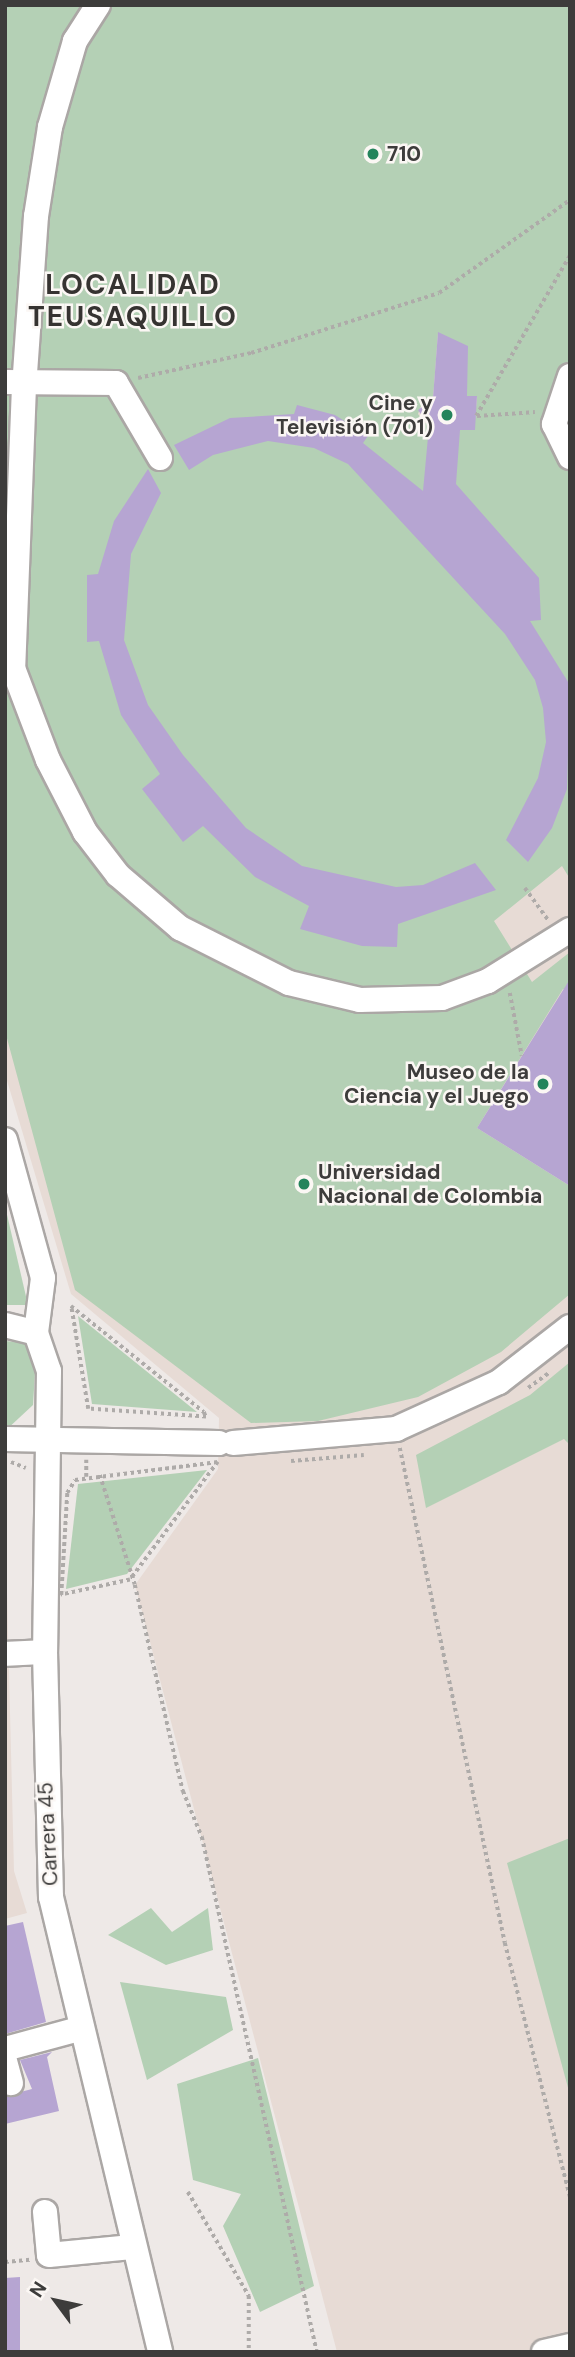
<!DOCTYPE html>
<meta charset="utf-8">
<style>
body{margin:0}
#map{position:relative;width:575px;height:2357px;overflow:hidden;background:#eee9e7;font-family:"DM Sans",sans-serif}
div>[style]{position:absolute}
.built>*{inset:0;background:#e7dbd5}
.green>*{inset:0;background:#b4d0b5}
.building>*{inset:0;background:#b6a5d2}
.path>*{height:3.5px;margin-top:-1.75px;transform-origin:0;background:repeating-linear-gradient(90deg,#aeaba9 0 3.5px,transparent 0 7px)}
.roads{filter:drop-shadow(2px 0 #aba7a5) drop-shadow(-2px 0 #aba7a5) drop-shadow(0 2px #aba7a5) drop-shadow(0 -2px #aba7a5)}
.minor>*{height:24px;margin:-12px;padding:0 12px;transform-origin:12px;border-radius:12px;background:#fff}
.dots>*{width:19px;height:19px;translate:-50% -50%;box-sizing:border-box;border:4px solid #fbf7f4;border-radius:50%}
span{translate:-50% -50%;white-space:nowrap;text-align:center;line-height:1.15;-webkit-text-stroke:5px #fbf7f4;paint-order:stroke}
.poi-label{font-size:21px;color:#3d3c3b;font-weight:700}
.left{translate:0 -50%;text-align:left}
.right{translate:-100% -50%;text-align:right}
.street-label{font-size:21px;color:#3d3c3b}
.district-label{font-size:28px;color:#363331;font-weight:700;letter-spacing:2px}
.frame{position:absolute;inset:0;border:7px solid #3d3c3b;pointer-events:none}
.north{position:absolute;left:21px;top:2266px;width:70px;height:70px;-webkit-text-stroke:5px #fbf7f4;paint-order:stroke;rotate:303deg;font-size:19px;font-weight:700;line-height:28px;text-align:center;color:#3d3c3b}
.north::after{content:'';display:block;margin:auto;width:24px;height:32px;background:#3d3c3b;clip-path:polygon(50% 0,100% 100%,50% 72%,0 100%)}
</style>
<div id="map">
<div class="built">
<i style="clip-path:polygon(5px 5px,570px 5px,570px 2352px,337px 2352px,135px 1585px,218px 1469px,219px 1418px,71px 1294px,5px 1074px)"></i>
<i style="clip-path:polygon(5px 1512px,14px 1871px,27px 1913px,5px 1919px)"></i>
</div>
<div class="green">
<i style="clip-path:polygon(evenodd,5px 5px,570px 5px,570px 879px,562px 866px,494px 921px,532px 982px,570px 952px,570px 992px,563px 989px,477px 1128px,570px 1186px,570px 1294px,501px 1352px,418px 1397px,318px 1421px,251px 1423px,75px 1290px,5px 1031px,5px 5px,438px 333px,467px 396px,477px 397px,474px 430px,425px 423px,418px 414px,422px 403px,433px 399px,438px 333px)"></i>
<i style="clip-path:polygon(5px 1206px,28px 1305px,5px 1305px)"></i>
<i style="clip-path:polygon(78px 1316px,197px 1412px,92px 1404px)"></i>
<i style="clip-path:polygon(5px 1341px,26px 1343px,36px 1357px,33px 1405px,5px 1431px)"></i>
<i style="clip-path:polygon(570px 1362px,570px 1445px,564px 1439px,426px 1508px,416px 1455px,530px 1395px)"></i>
<i style="clip-path:polygon(207px 1470px,127px 1574px,66px 1589px,78px 1484px)"></i>
<i style="clip-path:polygon(570px 1838px,570px 2095px,507px 1863px)"></i>
<i style="clip-path:polygon(151px 1908px,172px 1932px,208px 1908px,213px 1950px,166px 1965px,108px 1935px)"></i>
<i style="clip-path:polygon(120px 1982px,226px 1997px,233px 2030px,147px 2080px)"></i>
<i style="clip-path:polygon(258px 2058px,314px 2286px,260px 2312px,223px 2226px,241px 2194px,193px 2180px,177px 2084px)"></i>
</div>
<div class="building">
<i style="clip-path:polygon(438px 332px,468px 346px,467px 396px,477px 396px,475px 430px,460px 430px,456px 484px,539px 578px,541px 620px,530px 621px,570px 685px,567px 789px,552px 828px,528px 862px,506px 840px,538px 778px,546px 742px,543px 708px,535px 680px,505px 634px,348px 464px,314px 448px,268px 441px,213px 455px,189px 470px,174px 445px,230px 418px,294px 414px,297px 405px,335px 415px,368px 436px,363px 443px,423px 491px,429px 426px,418px 410px,433px 398px)"></i>
<i style="clip-path:polygon(148px 469px,161px 493px,131px 554px,124px 640px,148px 705px,183px 755px,246px 828px,302px 866px,396px 887px,423px 885px,475px 863px,496px 890px,398px 924px,397px 947px,362px 946px,300px 929px,309px 906px,255px 877px,203px 826px,183px 842px,142px 789px,160px 774px,121px 715px,99px 641px,87px 642px,87px 575px,98px 574px,114px 521px)"></i>
<i style="clip-path:polygon(570px 979px,570px 1186px,477px 1128px)"></i>
<i style="clip-path:polygon(23px 1922px,46px 2022px,5px 2034px,5px 1926px)"></i>
<i style="clip-path:polygon(52px 2052px,47px 2057px,59px 2111px,5px 2124px,5px 2096px,32px 2089px,20px 2060px)"></i>
<i style="clip-path:polygon(20px 2277px,20px 2352px,5px 2352px,5px 2278px)"></i>
</div>
<div class="path">
<i style="left:138px;top:378px;width:116px;rotate:-12.5deg"></i>
<i style="left:251px;top:353px;width:197px;rotate:-17.7deg"></i>
<i style="left:439px;top:293px;width:161px;rotate:-35.4deg"></i>
<i style="left:476px;top:416px;width:186px;rotate:-59.7deg"></i>
<i style="left:477px;top:416px;width:58px;rotate:-3.9deg"></i>
<i style="left:525px;top:888px;width:41px;rotate:54deg"></i>
<i style="left:510px;top:993px;width:64px;rotate:79.2deg"></i>
<i style="left:71px;top:1306px;width:170px;rotate:38.6deg"></i>
<i style="left:204px;top:1412px;width:5px;rotate:68deg"></i>
<i style="left:206px;top:1417px;width:118px;rotate:-176.1deg"></i>
<i style="left:88px;top:1409px;width:104px;rotate:-99.4deg"></i>
<i style="left:528px;top:1388px;width:27px;rotate:-36deg"></i>
<i style="left:400px;top:1448px;width:506px;rotate:78.02deg"></i>
<i style="left:505px;top:1943px;width:262px;rotate:75.6deg"></i>
<i style="left:291px;top:1461px;width:73px;rotate:-4.7deg"></i>
<i style="left:11px;top:1462px;width:16px;rotate:22deg"></i>
<i style="left:218px;top:1462px;width:147px;rotate:126.7deg"></i>
<i style="left:130px;top:1580px;width:71px;rotate:167.7deg"></i>
<i style="left:61px;top:1595px;width:102px;rotate:-86.6deg"></i>
<i style="left:67px;top:1493px;width:15px;rotate:-58deg"></i>
<i style="left:75px;top:1480px;width:144px;rotate:-7.2deg"></i>
<i style="left:100px;top:1475px;width:115px;rotate:72.3deg"></i>
<i style="left:135px;top:1585px;width:212px;rotate:76.9deg"></i>
<i style="left:183px;top:1791px;width:50px;rotate:67.6deg"></i>
<i style="left:202px;top:1837px;width:528px;rotate:77.41deg"></i>
<i style="left:86px;top:1477px;width:17px;rotate:-90deg"></i>
<i style="left:188px;top:2192px;width:121px;rotate:59.6deg"></i>
<i style="left:249px;top:2296px;width:56px;rotate:90deg"></i>
<i style="left:5px;top:2262px;width:25px;rotate:-5deg"></i>
</div>
<div class="roads">
<div class="minor">
<i style="left:98px;top:5px;width:43px;rotate:122.6deg"></i>
<i style="left:75px;top:41px;width:90px;rotate:106.2deg"></i>
<i style="left:50px;top:127px;width:90px;rotate:98.9deg"></i>
<i style="left:36px;top:216px;width:170px;rotate:94deg"></i>
<i style="left:24px;top:386px;width:282px;rotate:92.2deg"></i>
<i style="left:13px;top:668px;width:98px;rotate:69.2deg"></i>
<i style="left:48px;top:760px;width:81px;rotate:62.8deg"></i>
<i style="left:85px;top:832px;width:54px;rotate:52.5deg"></i>
<i style="left:118px;top:875px;width:82px;rotate:40.5deg"></i>
<i style="left:180px;top:928px;width:122px;rotate:26.8deg"></i>
<i style="left:289px;top:983px;width:73px;rotate:13.5deg"></i>
<i style="left:360px;top:1000px;width:82px;rotate:-1.4deg"></i>
<i style="left:442px;top:998px;width:49px;rotate:-20.3deg"></i>
<i style="left:488px;top:981px;width:97px;rotate:-31.9deg"></i>
<i style="left:570px;top:376px;width:51px;rotate:108.4deg"></i>
<i style="left:554px;top:424px;width:37px;rotate:64deg"></i>
<i style="left:5px;top:382px;width:111px;rotate:0.5deg"></i>
<i style="left:116px;top:383px;width:87px;rotate:59.6deg"></i>
<i style="left:5px;top:1140px;width:143px;rotate:74.6deg"></i>
<i style="left:43px;top:1278px;width:55px;rotate:97.3deg"></i>
<i style="left:5px;top:1325px;width:32px;rotate:14deg"></i>
<i style="left:36px;top:1333px;width:40px;rotate:71.1deg"></i>
<i style="left:49px;top:1371px;width:281px;rotate:90.8deg"></i>
<i style="left:45px;top:1652px;width:245px;rotate:88.6deg"></i>
<i style="left:51px;top:1897px;width:468px;rotate:76.5deg"></i>
<i style="left:5px;top:1439px;width:214px;rotate:1.1deg"></i>
<i style="left:233px;top:1443px;width:164px;rotate:-4.9deg"></i>
<i style="left:396px;top:1429px;width:113px;rotate:-24.5deg"></i>
<i style="left:499px;top:1382px;width:90px;rotate:-37.8deg"></i>
<i style="left:5px;top:1654px;width:40px;rotate:-2.9deg"></i>
<i style="left:5px;top:2049px;width:77px;rotate:-15.1deg"></i>
<i style="left:5px;top:2061px;width:23px;rotate:75deg"></i>
<i style="left:45px;top:2212px;width:43px;rotate:84.7deg"></i>
<i style="left:49px;top:2255px;width:83px;rotate:-5.5deg"></i>
<i style="left:544px;top:2352px;width:27px;rotate:-13deg"></i>
</div>
</div>
<div class="dots">
<i style="left:373px;top:154px;background:#24845c"></i>
<i style="left:447px;top:415px;background:#24845c"></i>
<i style="left:543px;top:1084px;background:#24845c"></i>
<i style="left:304px;top:1184px;background:#24845c"></i>
</div>
<div class="poi-label">
<span class="left" style="left:387px;top:154px">710</span>
<span class="right" style="left:433px;top:415px">Cine y<br>Televisión (701)</span>
<span class="right" style="left:529px;top:1084px">Museo de la<br>Ciencia y el Juego</span>
<span class="left" style="left:318px;top:1184px">Universidad<br>Nacional de Colombia</span>
</div>
<div class="street-label">
<span style="left:48px;top:1834px;rotate:-93deg">Carrera 45</span>
</div>
<div class="district-label">
<span style="left:133px;top:301px">LOCALIDAD<br>TEUSAQUILLO</span>
</div>
<div class="frame"></div>
<div class="north">N</div>
</div>
